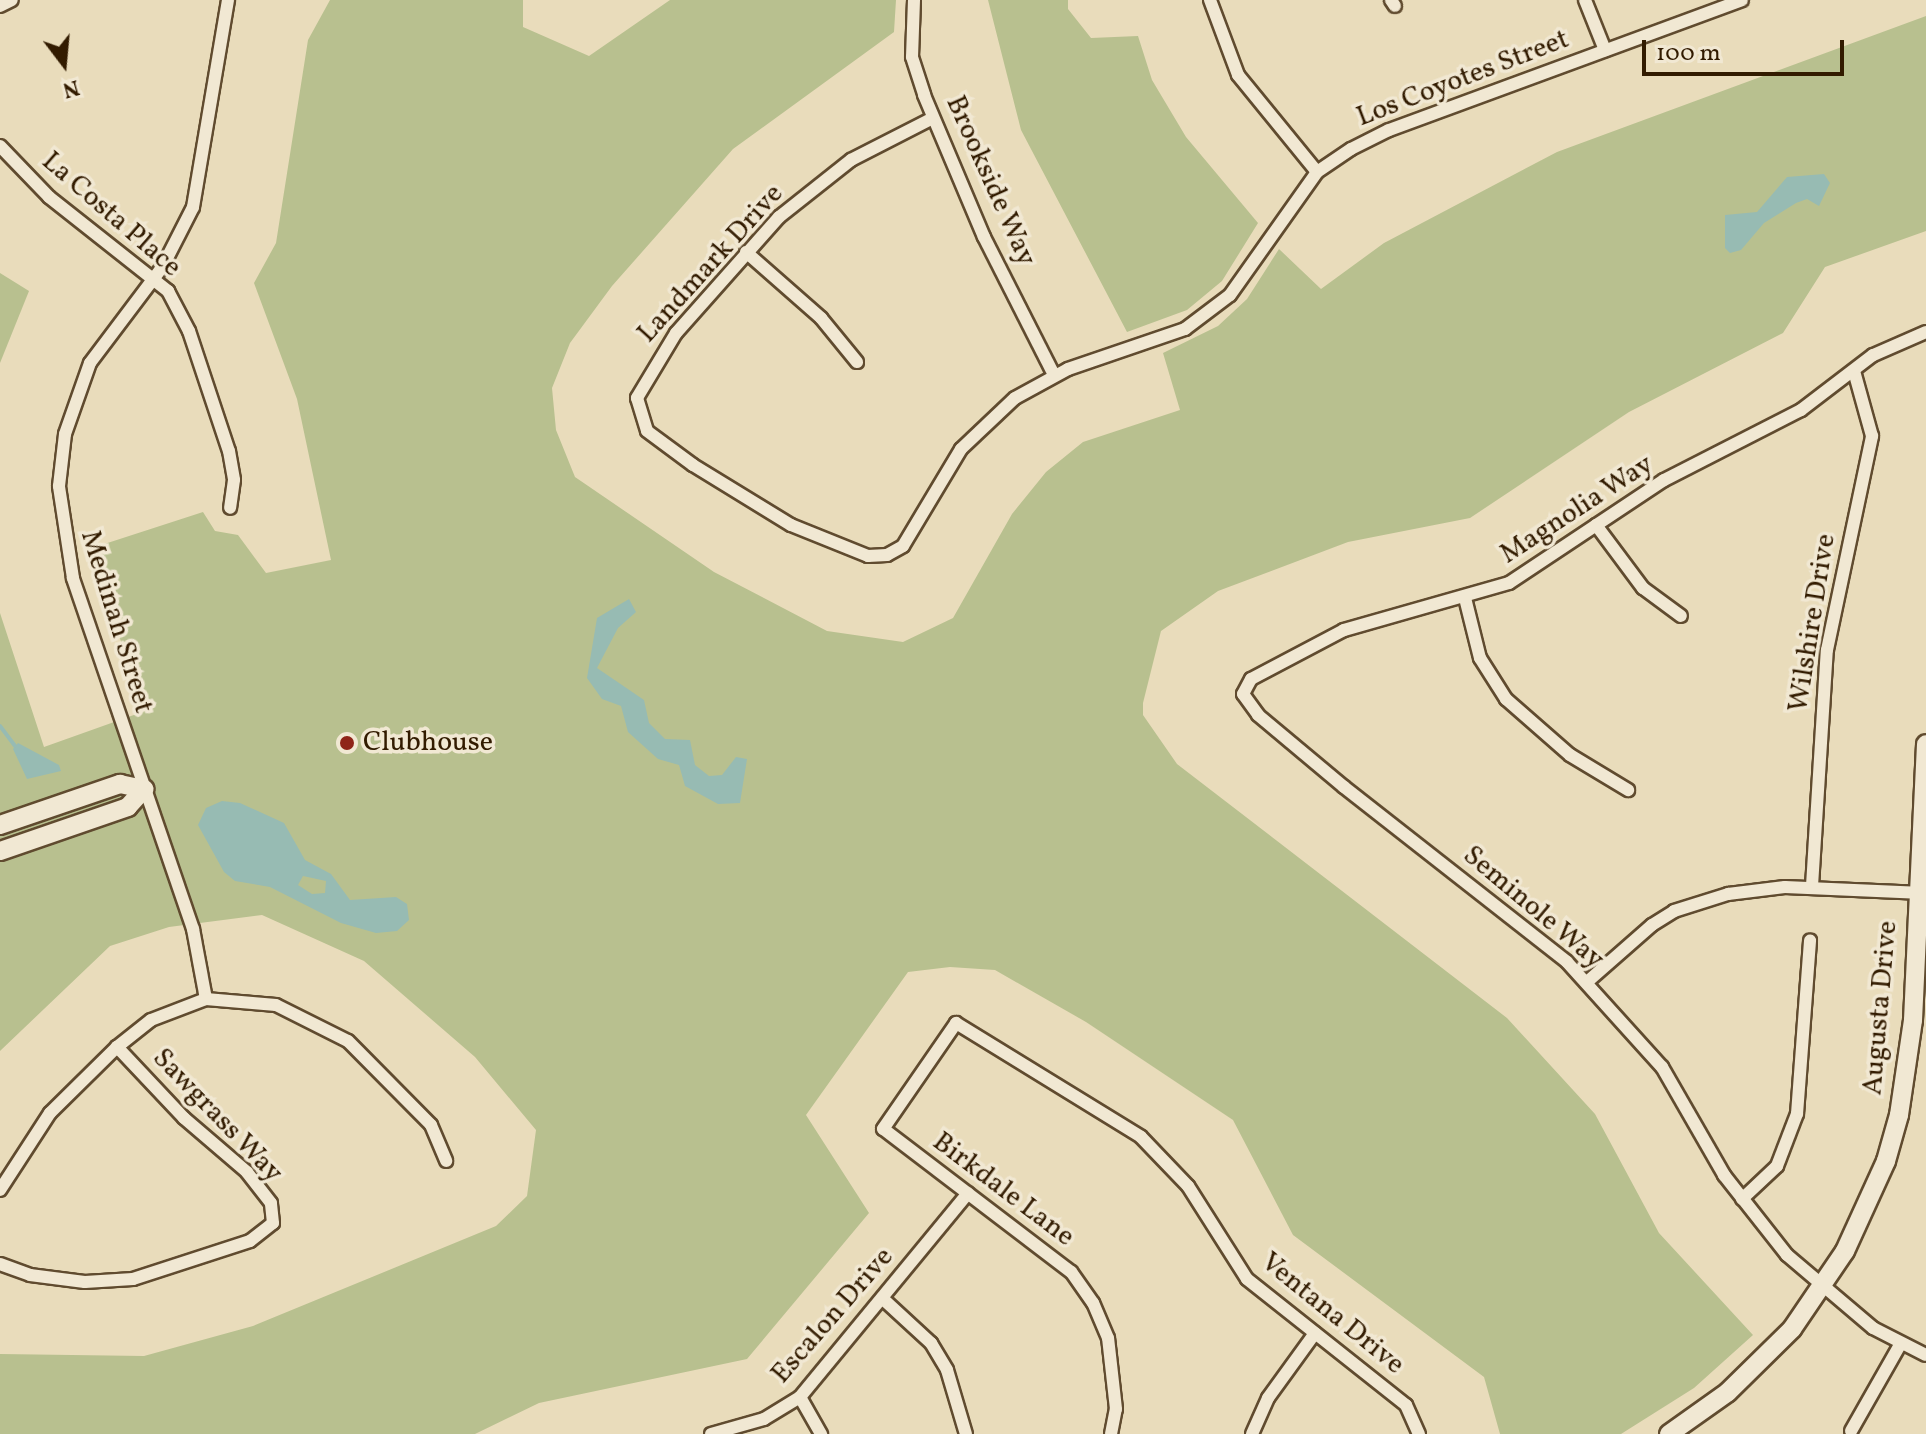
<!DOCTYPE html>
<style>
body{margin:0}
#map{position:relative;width:1926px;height:1434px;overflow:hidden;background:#e9dcbb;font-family:Vollkorn,serif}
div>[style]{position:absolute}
.green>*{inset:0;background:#b8c08f}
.water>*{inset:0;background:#97bbb3}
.stream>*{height:4px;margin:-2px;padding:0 2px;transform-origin:2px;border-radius:2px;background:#97bbb3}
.roads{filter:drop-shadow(2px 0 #604b2f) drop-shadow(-2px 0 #604b2f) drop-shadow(0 2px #604b2f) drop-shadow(0 -2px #604b2f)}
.street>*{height:12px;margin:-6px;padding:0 6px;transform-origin:6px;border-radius:6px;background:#f1e8d3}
.secondary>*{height:18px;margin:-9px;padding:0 9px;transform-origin:9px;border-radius:9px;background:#f1e8d3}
.dots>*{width:22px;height:22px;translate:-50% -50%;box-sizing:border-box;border:4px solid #f1e8d3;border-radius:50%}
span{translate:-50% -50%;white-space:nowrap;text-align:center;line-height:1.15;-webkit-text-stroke:7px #f1e8d3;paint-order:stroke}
.street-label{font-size:28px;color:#321b00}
.poi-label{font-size:28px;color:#321b00}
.left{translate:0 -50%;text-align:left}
.north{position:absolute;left:24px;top:24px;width:80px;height:80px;-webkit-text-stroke:6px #f1e8d3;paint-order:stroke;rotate:164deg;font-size:22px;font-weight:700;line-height:32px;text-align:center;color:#321b00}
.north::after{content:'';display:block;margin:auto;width:28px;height:36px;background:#321b00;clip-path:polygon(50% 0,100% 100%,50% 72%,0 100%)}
.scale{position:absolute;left:1642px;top:40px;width:202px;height:36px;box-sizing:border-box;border:4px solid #321b00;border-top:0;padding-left:10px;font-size:24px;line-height:28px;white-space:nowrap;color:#321b00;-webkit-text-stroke:6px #f1e8d3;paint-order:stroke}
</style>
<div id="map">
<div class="green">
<i style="clip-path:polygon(330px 0,523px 0,523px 27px,589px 56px,670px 0,896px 0,894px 32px,733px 149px,612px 286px,570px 343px,552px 388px,556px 430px,575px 477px,714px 572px,827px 631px,903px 642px,953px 618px,1012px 514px,1046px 472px,1083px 442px,1180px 410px,1163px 353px,1218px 326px,1247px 299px,1279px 249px,1321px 289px,1384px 243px,1557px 152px,1926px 16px,1926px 231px,1825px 267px,1783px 333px,1629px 412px,1470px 518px,1348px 542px,1218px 591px,1161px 631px,1143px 703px,1143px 715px,1177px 764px,1507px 1018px,1595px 1114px,1659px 1233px,1753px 1335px,1694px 1388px,1621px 1434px,1500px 1434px,1484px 1377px,1293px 1235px,1233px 1120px,1086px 1022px,995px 970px,950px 967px,908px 972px,806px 1115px,869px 1213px,747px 1359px,539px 1403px,475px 1434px,0 1434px,0 1354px,144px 1356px,253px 1326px,496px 1226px,527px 1196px,536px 1130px,475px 1057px,364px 961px,262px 915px,169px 927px,110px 946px,0 1051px,0 613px,44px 747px,145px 711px,89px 549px,203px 512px,215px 531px,238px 535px,266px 573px,331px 560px,297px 399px,254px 283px,276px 243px,308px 40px)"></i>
<i style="clip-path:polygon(988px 0,1068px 0,1068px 9px,1091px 38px,1138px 36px,1152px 80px,1186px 137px,1258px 223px,1222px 281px,1187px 310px,1127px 332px,1021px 130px)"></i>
<i style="clip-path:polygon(0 273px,29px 291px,0 363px)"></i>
</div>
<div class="water">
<i style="clip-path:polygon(1824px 174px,1830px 183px,1819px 206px,1807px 199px,1796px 203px,1764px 223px,1741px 250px,1730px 253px,1725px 248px,1725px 215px,1757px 212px,1787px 177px)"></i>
<i style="clip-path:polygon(629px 599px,636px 612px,618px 628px,597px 668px,644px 700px,649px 723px,665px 739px,690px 740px,695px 765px,709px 776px,722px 775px,736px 757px,747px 759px,740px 803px,718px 804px,685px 786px,679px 765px,658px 759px,628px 732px,621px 706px,602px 699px,587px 678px,597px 618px)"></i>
<i style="clip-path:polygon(18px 743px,59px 765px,61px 771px,27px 779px,13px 749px)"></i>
<i style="clip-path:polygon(evenodd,222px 801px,240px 803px,284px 823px,305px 860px,331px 874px,350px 900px,396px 897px,407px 904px,409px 920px,397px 931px,376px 933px,341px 923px,270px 887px,235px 881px,224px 872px,198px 825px,206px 808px,222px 801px,303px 876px,326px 881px,325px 893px,312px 894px,298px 885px,303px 876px)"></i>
</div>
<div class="stream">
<i style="left:0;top:726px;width:25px;rotate:53deg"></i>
</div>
<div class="roads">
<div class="street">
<i style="left:914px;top:0;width:57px;rotate:92deg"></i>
<i style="left:912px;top:57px;width:40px;rotate:72deg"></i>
<i style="left:924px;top:95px;width:154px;rotate:67.1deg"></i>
<i style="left:984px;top:237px;width:155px;rotate:63.1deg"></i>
<i style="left:1210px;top:0;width:80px;rotate:69.5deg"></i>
<i style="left:1238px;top:75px;width:125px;rotate:50.8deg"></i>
<i style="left:1391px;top:0;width:7px;rotate:56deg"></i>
<i style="left:1585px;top:0;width:54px;rotate:68.2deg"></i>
<i style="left:0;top:6px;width:13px;rotate:-27deg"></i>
<i style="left:933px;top:118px;width:92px;rotate:152.9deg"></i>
<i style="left:851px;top:160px;width:92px;rotate:141.6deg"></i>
<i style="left:779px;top:217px;width:155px;rotate:131.6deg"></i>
<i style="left:676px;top:333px;width:76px;rotate:121deg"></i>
<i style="left:637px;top:398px;width:34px;rotate:73deg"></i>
<i style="left:647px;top:431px;width:57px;rotate:36.5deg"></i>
<i style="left:693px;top:465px;width:115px;rotate:31.5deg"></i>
<i style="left:791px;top:525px;width:83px;rotate:21.9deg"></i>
<i style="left:868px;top:556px;width:19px;rotate:-3deg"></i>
<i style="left:887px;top:555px;width:18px;rotate:-29deg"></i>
<i style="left:903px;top:546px;width:113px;rotate:-59.1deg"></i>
<i style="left:961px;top:449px;width:74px;rotate:-43.4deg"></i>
<i style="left:1015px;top:398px;width:60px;rotate:-28.7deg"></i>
<i style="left:1068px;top:369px;width:124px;rotate:-18.9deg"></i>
<i style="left:1185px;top:329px;width:56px;rotate:-37.1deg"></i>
<i style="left:1230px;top:295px;width:151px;rotate:-54.7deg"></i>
<i style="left:1317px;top:172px;width:41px;rotate:-34.1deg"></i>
<i style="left:1351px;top:149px;width:42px;rotate:-26.6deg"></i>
<i style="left:1389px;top:130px;width:376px;rotate:-20.2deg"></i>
<i style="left:0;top:146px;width:71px;rotate:46.1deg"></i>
<i style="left:49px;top:197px;width:152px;rotate:38.3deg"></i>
<i style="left:168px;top:291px;width:45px;rotate:62.3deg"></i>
<i style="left:189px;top:331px;width:126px;rotate:71.6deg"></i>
<i style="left:229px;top:451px;width:29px;rotate:80deg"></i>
<i style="left:234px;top:480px;width:28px;rotate:98deg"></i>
<i style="left:746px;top:252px;width:100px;rotate:41.3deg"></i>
<i style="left:821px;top:318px;width:57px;rotate:50.7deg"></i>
<i style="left:1926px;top:332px;width:58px;rotate:156.5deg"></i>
<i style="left:1873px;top:355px;width:91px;rotate:142.6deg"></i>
<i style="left:1801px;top:410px;width:154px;rotate:152.9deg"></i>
<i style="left:1664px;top:480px;width:186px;rotate:146.4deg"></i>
<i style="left:1509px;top:583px;width:172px;rotate:164.1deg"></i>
<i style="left:1344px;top:630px;width:105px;rotate:152.2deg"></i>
<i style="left:1251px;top:679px;width:17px;rotate:118deg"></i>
<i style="left:1243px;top:694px;width:26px;rotate:54deg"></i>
<i style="left:1258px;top:715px;width:112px;rotate:39.9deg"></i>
<i style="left:1344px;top:787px;width:283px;rotate:38.1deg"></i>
<i style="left:1567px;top:962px;width:142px;rotate:47.9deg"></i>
<i style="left:1662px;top:1067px;width:125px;rotate:60.1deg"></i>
<i style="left:1724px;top:1175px;width:102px;rotate:51.8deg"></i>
<i style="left:1787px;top:1255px;width:113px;rotate:40.3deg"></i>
<i style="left:1873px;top:1328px;width:59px;rotate:27deg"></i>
<i style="left:1596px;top:525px;width:79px;rotate:53.3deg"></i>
<i style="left:1643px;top:588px;width:47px;rotate:36.4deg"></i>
<i style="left:1465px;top:598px;width:62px;rotate:76deg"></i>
<i style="left:1480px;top:658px;width:49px;rotate:57.6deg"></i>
<i style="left:1506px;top:699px;width:85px;rotate:41.2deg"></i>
<i style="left:1570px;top:755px;width:68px;rotate:31.1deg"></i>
<i style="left:1812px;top:886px;width:236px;rotate:-86.4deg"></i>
<i style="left:1827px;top:650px;width:219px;rotate:-78.1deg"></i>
<i style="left:1872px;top:436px;width:67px;rotate:-105.5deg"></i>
<i style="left:1587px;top:982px;width:86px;rotate:-41.2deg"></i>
<i style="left:1652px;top:925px;width:26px;rotate:-32deg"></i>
<i style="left:1674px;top:911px;width:57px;rotate:-17.5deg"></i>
<i style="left:1728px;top:894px;width:57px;rotate:-7deg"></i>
<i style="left:1785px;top:887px;width:138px;rotate:2.5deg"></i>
<i style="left:206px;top:999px;width:71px;rotate:-100.5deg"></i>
<i style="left:193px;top:929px;width:371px;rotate:-108.9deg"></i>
<i style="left:73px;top:578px;width:93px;rotate:-98.7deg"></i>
<i style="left:59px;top:486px;width:52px;rotate:-83.4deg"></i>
<i style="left:65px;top:434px;width:75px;rotate:-70.6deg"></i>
<i style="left:90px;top:363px;width:121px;rotate:-53deg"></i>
<i style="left:163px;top:266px;width:66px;rotate:-63deg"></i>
<i style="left:193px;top:207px;width:210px;rotate:-80.4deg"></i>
<i style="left:0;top:1190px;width:92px;rotate:-57deg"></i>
<i style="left:50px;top:1113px;width:94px;rotate:-44.6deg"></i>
<i style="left:117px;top:1047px;width:43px;rotate:-38.5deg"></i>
<i style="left:151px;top:1020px;width:59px;rotate:-20.9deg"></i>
<i style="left:206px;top:999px;width:70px;rotate:4.9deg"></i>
<i style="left:276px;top:1005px;width:80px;rotate:26.6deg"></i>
<i style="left:348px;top:1041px;width:118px;rotate:45.3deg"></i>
<i style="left:431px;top:1125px;width:39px;rotate:67deg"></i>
<i style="left:1742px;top:1199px;width:48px;rotate:-43.3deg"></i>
<i style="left:1777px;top:1166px;width:56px;rotate:-69deg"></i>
<i style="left:1797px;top:1114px;width:174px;rotate:-85.7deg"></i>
<i style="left:0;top:1264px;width:32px;rotate:20deg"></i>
<i style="left:30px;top:1275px;width:55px;rotate:7.3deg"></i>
<i style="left:85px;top:1282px;width:48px;rotate:-3.6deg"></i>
<i style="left:133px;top:1279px;width:123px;rotate:-18deg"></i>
<i style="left:250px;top:1241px;width:29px;rotate:-38deg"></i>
<i style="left:273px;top:1223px;width:20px;rotate:-96deg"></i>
<i style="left:271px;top:1203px;width:39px;rotate:-128deg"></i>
<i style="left:247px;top:1172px;width:83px;rotate:-139.4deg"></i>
<i style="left:184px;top:1118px;width:98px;rotate:-133.3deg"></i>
<i style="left:882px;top:1298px;width:67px;rotate:42.6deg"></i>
<i style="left:931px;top:1343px;width:31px;rotate:59deg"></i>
<i style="left:947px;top:1370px;width:67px;rotate:73.5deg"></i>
<i style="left:800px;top:1397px;width:43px;rotate:60.4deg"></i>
<i style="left:1851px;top:1431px;width:101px;rotate:-60.4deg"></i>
<i style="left:711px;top:1434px;width:55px;rotate:-15.8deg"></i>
<i style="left:764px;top:1419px;width:42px;rotate:-31.4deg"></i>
<i style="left:800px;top:1397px;width:264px;rotate:-50.5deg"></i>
<i style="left:1111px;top:1434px;width:25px;rotate:-79deg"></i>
<i style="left:1116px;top:1409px;width:71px;rotate:-96.4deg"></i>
<i style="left:1108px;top:1338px;width:38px;rotate:-113deg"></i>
<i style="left:1093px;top:1303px;width:38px;rotate:-125deg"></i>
<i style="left:1071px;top:1272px;width:236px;rotate:-142.7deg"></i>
<i style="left:883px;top:1129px;width:129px;rotate:-55.4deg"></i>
<i style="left:956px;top:1023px;width:217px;rotate:31.6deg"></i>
<i style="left:1141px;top:1137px;width:68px;rotate:46.2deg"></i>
<i style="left:1188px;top:1186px;width:110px;rotate:57.6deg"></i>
<i style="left:1247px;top:1279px;width:203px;rotate:38.4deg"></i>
<i style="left:1406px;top:1405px;width:32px;rotate:66deg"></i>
<i style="left:1252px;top:1434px;width:39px;rotate:-66deg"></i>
<i style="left:1268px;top:1398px;width:80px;rotate:-54.1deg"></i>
</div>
<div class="secondary">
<i style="left:0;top:825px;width:127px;rotate:-18.9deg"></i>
<i style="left:120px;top:784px;width:25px;rotate:12deg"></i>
<i style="left:144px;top:789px;width:24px;rotate:132deg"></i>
<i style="left:128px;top:807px;width:135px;rotate:161deg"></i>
<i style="left:1669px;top:1434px;width:72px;rotate:-35.4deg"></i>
<i style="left:1728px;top:1392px;width:90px;rotate:-44.5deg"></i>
<i style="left:1792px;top:1329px;width:94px;rotate:-55.8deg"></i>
<i style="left:1845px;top:1251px;width:99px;rotate:-65.5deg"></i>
<i style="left:1886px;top:1161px;width:48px;rotate:-74.2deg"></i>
<i style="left:1899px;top:1115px;width:96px;rotate:-81.6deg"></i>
<i style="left:1913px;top:1020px;width:276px;rotate:-87.3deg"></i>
</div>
</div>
<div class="dots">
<i style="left:347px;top:743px;background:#8f2418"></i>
</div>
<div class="street-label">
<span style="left:1463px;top:79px;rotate:-21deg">Los Coyotes Street</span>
<span style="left:990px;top:181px;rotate:66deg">Brookside Way</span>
<span style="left:111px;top:215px;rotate:41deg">La Costa Place</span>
<span style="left:711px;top:264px;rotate:-48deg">Landmark Drive</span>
<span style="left:1577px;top:510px;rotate:-33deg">Magnolia Way</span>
<span style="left:116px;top:622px;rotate:73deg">Medinah Street</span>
<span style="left:1813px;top:623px;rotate:-81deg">Wilshire Drive</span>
<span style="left:1533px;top:908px;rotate:40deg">Seminole Way</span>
<span style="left:1881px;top:1008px;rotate:-85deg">Augusta Drive</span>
<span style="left:217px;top:1116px;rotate:46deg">Sawgrass Way</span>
<span style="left:1003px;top:1190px;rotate:37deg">Birkdale Lane</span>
<span style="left:1332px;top:1314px;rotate:39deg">Ventana Drive</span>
<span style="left:833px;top:1316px;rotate:-49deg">Escalon Drive</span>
</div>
<div class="poi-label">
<span class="left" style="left:363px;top:743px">Clubhouse</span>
</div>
<div class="north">N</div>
<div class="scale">100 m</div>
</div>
